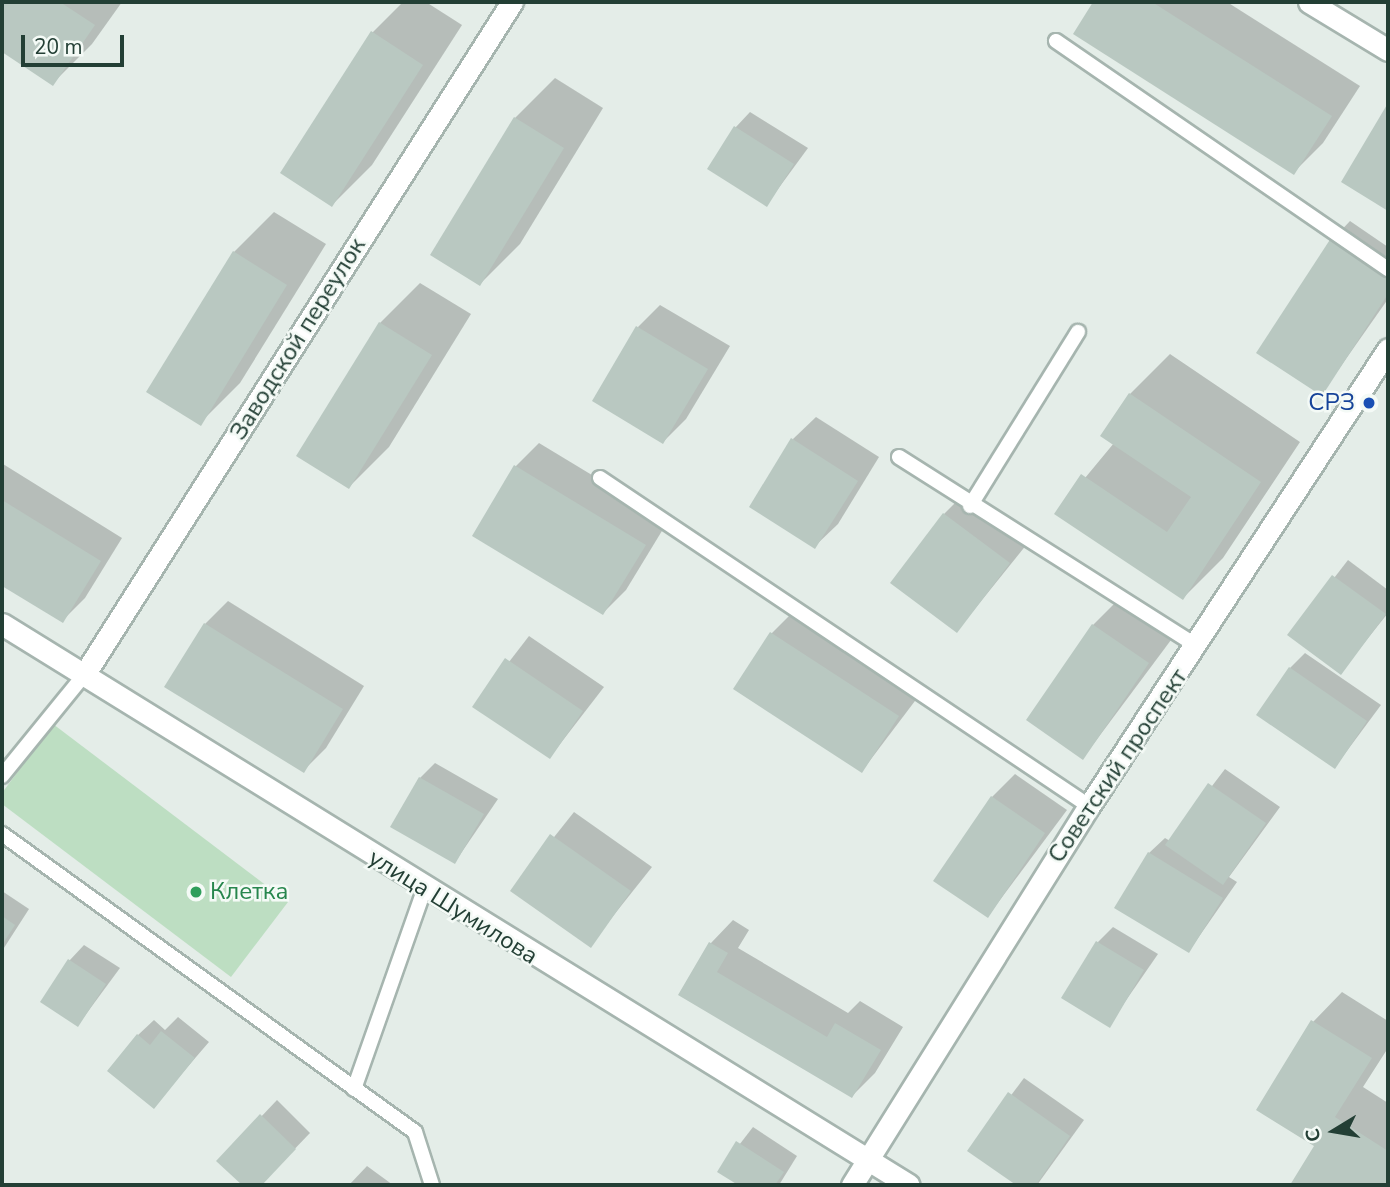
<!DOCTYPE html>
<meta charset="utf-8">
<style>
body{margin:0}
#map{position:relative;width:1390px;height:1187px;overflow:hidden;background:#e4ede8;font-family:"Nunito Sans",sans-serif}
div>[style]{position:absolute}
.green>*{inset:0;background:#bddec2}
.shadow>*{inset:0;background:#0003}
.building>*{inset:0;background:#b9c8c1}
.roads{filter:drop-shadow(2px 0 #a6b5af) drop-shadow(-2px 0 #a6b5af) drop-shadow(0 2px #a6b5af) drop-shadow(0 -2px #a6b5af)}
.lane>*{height:14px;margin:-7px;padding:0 7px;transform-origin:7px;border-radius:7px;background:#fff}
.street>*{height:21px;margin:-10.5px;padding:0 10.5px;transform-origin:10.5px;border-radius:10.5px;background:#fff}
.secondary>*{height:21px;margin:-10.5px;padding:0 10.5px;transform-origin:10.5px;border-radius:10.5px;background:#fff}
.dots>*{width:19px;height:19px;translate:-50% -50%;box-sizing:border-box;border:4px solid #f4faf6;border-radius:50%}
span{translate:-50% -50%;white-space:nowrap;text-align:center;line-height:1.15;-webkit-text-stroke:5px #f4faf6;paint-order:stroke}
.street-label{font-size:24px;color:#233f35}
.transit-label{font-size:24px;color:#164399}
.right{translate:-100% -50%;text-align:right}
.leisure-label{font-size:24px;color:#27864d}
.left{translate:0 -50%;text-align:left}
.frame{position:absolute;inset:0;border:4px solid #233f35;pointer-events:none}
.north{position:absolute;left:1299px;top:1096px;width:70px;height:70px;-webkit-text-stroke:5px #f4faf6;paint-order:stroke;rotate:259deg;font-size:19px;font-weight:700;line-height:28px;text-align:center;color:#233f35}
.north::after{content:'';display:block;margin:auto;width:24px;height:32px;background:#233f35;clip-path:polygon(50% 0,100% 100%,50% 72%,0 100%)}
.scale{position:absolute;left:21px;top:35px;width:103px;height:32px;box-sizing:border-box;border:4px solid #233f35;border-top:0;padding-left:9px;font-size:21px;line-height:24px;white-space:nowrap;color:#233f35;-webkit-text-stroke:5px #f4faf6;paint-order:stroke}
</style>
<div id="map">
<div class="green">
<i style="clip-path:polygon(53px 724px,288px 902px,231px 977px,2px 804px,2px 793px)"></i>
</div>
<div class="shadow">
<i style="clip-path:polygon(2px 2px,122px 2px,92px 44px,52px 84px,2px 50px)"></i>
<i style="clip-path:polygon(403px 2px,426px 2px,462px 25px,372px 165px,332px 205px,372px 33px)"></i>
<i style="clip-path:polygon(1095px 2px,1227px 2px,1360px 86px,1323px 143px,1294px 172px,1075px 33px)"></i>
<i style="clip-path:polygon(555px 78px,603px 108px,520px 244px,480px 284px,515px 118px)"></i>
<i style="clip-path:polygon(1388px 107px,1388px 209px,1343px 182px)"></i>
<i style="clip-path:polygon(750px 112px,808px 148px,767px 204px,735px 128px)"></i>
<i style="clip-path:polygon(274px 212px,326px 244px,240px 383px,200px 423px,234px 252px)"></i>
<i style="clip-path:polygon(1350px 221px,1388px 247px,1388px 299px,1322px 393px,1335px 237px)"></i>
<i style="clip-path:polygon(420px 283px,471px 314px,389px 447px,349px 487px,380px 323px)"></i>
<i style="clip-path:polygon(660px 305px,730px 346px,686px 419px,663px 442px,638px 327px)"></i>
<i style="clip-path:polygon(1170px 354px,1300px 442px,1223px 558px,1183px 598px,1056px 513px,1114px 443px,1130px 394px)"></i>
<i style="clip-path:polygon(816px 417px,879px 457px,838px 524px,815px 546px,793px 439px)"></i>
<i style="clip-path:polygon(539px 443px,668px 521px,626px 590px,603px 613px,474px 535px,516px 466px)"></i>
<i style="clip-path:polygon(3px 464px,122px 538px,85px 598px,62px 621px,2px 584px)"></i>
<i style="clip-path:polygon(967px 491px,1031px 539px,957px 631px,944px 514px)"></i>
<i style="clip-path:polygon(1348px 560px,1388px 590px,1388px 613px,1341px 672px,1290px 635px)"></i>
<i style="clip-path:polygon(228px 601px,364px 686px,326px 748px,303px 771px,205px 624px)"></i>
<i style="clip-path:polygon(1116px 602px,1171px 640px,1083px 758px,1093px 625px)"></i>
<i style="clip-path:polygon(794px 611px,921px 693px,862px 771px,771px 634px)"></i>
<i style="clip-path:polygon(529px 636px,604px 687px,550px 757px,475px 706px)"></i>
<i style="clip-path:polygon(1305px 653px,1381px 705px,1335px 767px,1290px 668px)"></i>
<i style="clip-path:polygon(435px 763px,498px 799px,455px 862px,420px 778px)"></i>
<i style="clip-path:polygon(1225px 769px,1280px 807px,1229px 877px,1237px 882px,1189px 951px,1116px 907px,1149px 853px,1165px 838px,1170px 841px)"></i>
<i style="clip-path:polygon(1015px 774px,1067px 810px,988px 916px,992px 797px)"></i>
<i style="clip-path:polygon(574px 812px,652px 867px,590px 945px,512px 890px)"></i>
<i style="clip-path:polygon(2px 891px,29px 909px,2px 951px)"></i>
<i style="clip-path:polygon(733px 920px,749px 930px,738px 948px,848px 1013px,860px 1001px,903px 1027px,875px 1073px,852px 1096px,680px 994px,711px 943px)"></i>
<i style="clip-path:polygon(1113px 927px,1158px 954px,1109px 1025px,1098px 942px)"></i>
<i style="clip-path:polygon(84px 945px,120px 968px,78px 1025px,69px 961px)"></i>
<i style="clip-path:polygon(1342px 992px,1388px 1021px,1388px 1048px,1363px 1087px,1388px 1103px,1388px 1185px,1292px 1185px,1316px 1146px,1313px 1022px)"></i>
<i style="clip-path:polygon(178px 1017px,209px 1042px,153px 1107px,138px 1035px,154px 1020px,165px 1030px)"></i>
<i style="clip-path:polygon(1024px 1078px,1084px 1120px,1037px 1185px,1019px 1185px,970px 1150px)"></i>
<i style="clip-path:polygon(277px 1100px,310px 1133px,260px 1185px,244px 1185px,219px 1161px)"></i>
<i style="clip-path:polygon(753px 1127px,797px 1156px,779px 1185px,742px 1185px,719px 1171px)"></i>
<i style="clip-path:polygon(367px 1166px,393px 1185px,349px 1185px)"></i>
</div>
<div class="building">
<i style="clip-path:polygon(2px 2px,60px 2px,95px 25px,53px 86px,2px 52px)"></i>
<i style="clip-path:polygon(1093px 2px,1152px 2px,1332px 116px,1294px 175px,1073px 34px)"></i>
<i style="clip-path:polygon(371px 31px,423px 65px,332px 207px,280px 173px)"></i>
<i style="clip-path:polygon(1388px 103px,1388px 211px,1341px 182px)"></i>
<i style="clip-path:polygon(514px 117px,564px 148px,480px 286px,430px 255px)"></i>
<i style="clip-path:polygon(734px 126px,794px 164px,767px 207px,707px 169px)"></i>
<i style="clip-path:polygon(1333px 235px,1388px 272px,1388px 294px,1322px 396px,1256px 353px)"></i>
<i style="clip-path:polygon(233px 251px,287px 285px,201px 426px,146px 392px)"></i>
<i style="clip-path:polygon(379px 322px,432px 355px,349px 489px,296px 456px)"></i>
<i style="clip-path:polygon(636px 326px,708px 369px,663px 444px,592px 401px)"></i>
<i style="clip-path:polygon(1129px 393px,1261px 482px,1183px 600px,1054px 514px,1081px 474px,1167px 532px,1191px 497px,1100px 436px)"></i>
<i style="clip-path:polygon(791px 438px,858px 481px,815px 549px,749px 507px)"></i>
<i style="clip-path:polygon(514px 465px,646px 545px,603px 615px,472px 536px)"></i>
<i style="clip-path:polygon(2px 500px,101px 561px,63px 623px,2px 586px)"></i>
<i style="clip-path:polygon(943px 513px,1010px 563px,957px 633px,890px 583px)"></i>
<i style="clip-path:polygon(1332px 575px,1386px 614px,1341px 675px,1287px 635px)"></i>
<i style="clip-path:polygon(204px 623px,343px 709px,304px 773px,164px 687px)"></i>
<i style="clip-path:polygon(1092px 624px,1149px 663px,1083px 760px,1026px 720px)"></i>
<i style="clip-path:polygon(770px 632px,899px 716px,862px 773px,733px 689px)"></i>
<i style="clip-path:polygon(505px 658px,583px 711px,550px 759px,472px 707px)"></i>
<i style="clip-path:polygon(1289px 667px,1367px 721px,1335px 769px,1256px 715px)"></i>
<i style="clip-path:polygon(419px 777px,484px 814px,455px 864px,390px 827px)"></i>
<i style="clip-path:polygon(1208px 783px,1266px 823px,1223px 885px,1165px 845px)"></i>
<i style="clip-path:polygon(991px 796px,1045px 833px,988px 918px,933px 881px)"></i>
<i style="clip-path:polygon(550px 834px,631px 891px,591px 948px,510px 891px)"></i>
<i style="clip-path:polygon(1148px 852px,1223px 898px,1189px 953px,1114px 908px)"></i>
<i style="clip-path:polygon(2px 916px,15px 925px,2px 945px)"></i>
<i style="clip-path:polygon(1096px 941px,1144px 970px,1110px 1028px,1061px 998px)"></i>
<i style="clip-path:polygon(709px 942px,728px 953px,717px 972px,827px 1037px,835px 1023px,881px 1050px,852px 1098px,678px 995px)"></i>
<i style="clip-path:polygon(68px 959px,106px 984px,78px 1027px,40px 1002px)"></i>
<i style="clip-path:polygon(1311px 1020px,1372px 1058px,1335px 1117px,1388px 1151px,1388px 1185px,1290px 1185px,1314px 1146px,1256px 1110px)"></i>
<i style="clip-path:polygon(161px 1031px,195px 1058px,154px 1109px,107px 1071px,137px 1034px,150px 1045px)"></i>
<i style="clip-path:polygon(1008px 1092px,1070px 1136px,1036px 1185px,1016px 1185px,967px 1151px)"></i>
<i style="clip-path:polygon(260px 1114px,296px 1149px,262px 1185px,242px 1185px,216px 1161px)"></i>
<i style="clip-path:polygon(736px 1141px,784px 1172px,775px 1185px,738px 1185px,717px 1172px)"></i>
</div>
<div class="roads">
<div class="lane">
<i style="left:1056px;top:41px;width:403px;rotate:34.5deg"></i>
<i style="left:899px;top:457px;width:354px;rotate:32.4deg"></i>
<i style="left:600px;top:478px;width:589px;rotate:33.85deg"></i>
<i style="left:970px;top:506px;width:205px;rotate:-58.2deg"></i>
<i style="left:2px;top:776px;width:130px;rotate:-50.9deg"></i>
<i style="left:2px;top:834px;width:509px;rotate:35.81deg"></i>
<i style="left:415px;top:1132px;width:56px;rotate:72.2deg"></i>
<i style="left:354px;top:1089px;width:211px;rotate:-70.6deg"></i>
</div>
<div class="street">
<i style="left:2px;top:624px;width:1066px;rotate:31.74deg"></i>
<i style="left:84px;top:675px;width:798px;rotate:-57.55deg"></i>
</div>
<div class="secondary">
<i style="left:1309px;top:2px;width:92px;rotate:31.3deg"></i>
<i style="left:852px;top:1185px;width:447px;rotate:-58deg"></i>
<i style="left:1089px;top:806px;width:546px;rotate:-56.8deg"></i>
</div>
</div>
<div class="dots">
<i style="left:1369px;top:403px;background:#1a4fb4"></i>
<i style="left:196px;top:892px;background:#2e9e5b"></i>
</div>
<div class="street-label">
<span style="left:298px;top:339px;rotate:-58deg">Заводской переулок</span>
<span style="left:1118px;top:766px;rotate:-56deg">Советский проспект</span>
<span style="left:453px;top:907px;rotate:32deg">улица Шумилова</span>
</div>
<div class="transit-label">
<span class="right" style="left:1355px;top:403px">СРЗ</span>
</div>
<div class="leisure-label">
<span class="left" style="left:210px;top:892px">Клетка</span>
</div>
<div class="frame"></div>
<div class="north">С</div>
<div class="scale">20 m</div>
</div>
